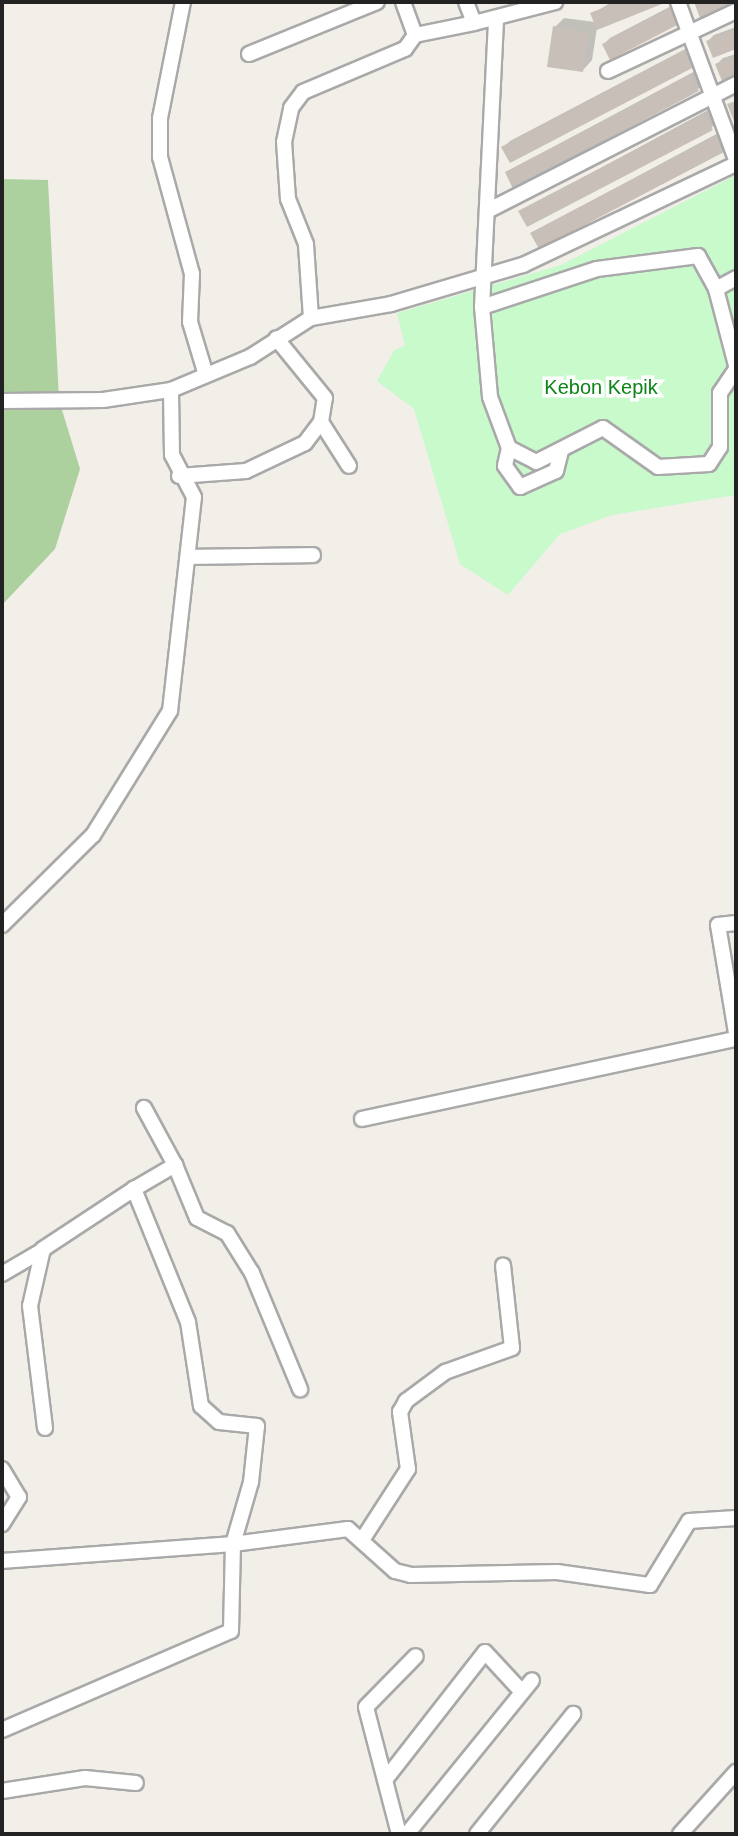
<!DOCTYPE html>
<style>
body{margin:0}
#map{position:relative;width:738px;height:1836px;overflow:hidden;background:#f2efe9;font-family:Arial,sans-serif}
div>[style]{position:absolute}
.forest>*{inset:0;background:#add19e}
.park>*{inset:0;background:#c8facc}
.shadow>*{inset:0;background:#0003}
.building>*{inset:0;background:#c7bfb8}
.roads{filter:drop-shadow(2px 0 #a9a9a9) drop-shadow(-2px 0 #a9a9a9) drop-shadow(0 2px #a9a9a9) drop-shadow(0 -2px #a9a9a9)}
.minor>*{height:14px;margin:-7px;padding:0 7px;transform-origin:7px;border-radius:7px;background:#fff}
span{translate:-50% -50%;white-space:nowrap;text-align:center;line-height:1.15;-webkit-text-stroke:7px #fff;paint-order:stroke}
.park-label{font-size:20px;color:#0c8416}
.frame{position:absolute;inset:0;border:4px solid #222;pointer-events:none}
</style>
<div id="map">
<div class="forest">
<i style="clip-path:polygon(2px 179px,48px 180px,59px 400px,80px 469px,55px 549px,2px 605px)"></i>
</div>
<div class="park">
<i style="clip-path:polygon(736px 175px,736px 495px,612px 515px,560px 534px,508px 595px,460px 564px,414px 409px,377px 381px,394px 350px,405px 346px,397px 313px,561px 265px)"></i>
</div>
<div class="shadow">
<i style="clip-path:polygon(612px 2px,663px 2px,597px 28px,592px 60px,583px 70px,555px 27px,564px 18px,595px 22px,592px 14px)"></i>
<i style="clip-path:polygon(679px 2px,686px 15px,604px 44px,610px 38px)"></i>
<i style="clip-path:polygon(736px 27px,736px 47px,708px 41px,714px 35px)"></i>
<i style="clip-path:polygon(693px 45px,700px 58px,504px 147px,510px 141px)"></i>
<i style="clip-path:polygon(736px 54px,736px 74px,717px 64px,723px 58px)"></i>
<i style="clip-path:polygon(697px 70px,704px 83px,698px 89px,507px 172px)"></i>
<i style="clip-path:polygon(710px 109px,717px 122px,711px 128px,521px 211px)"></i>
<i style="clip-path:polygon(722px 131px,729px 144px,723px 150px,532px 233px)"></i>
</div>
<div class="building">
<i style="clip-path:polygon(618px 2px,667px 2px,597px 30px,590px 13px)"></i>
<i style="clip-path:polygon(694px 2px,736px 2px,736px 4px,700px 18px)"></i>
<i style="clip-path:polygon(672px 7px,681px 23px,610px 60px,602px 44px)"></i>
<i style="clip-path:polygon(553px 26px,589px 32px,583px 72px,547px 67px)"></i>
<i style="clip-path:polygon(736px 29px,736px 49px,713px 58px,706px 41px)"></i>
<i style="clip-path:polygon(687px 49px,696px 66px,510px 163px,501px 147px)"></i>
<i style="clip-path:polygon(736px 56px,736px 76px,722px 81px,715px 64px)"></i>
<i style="clip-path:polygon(690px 75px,699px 91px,513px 189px,505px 172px)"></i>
<i style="clip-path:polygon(736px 101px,736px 126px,727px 104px)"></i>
<i style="clip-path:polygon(704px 114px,713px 130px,527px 227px,518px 211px)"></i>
<i style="clip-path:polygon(716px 135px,724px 152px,539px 249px,530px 233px)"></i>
</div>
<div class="roads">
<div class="minor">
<i style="left:183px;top:2px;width:118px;rotate:101.2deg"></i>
<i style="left:160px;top:118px;width:39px;rotate:90deg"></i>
<i style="left:160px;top:157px;width:121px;rotate:74.7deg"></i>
<i style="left:192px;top:274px;width:48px;rotate:92.4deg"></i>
<i style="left:190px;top:322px;width:52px;rotate:73.3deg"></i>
<i style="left:466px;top:2px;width:22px;rotate:69deg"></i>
<i style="left:474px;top:23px;width:84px;rotate:-14.5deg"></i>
<i style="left:678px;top:2px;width:168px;rotate:69.8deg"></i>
<i style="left:496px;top:21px;width:286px;rotate:92.8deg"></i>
<i style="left:482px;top:307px;width:90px;rotate:84.9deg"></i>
<i style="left:490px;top:397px;width:54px;rotate:69.6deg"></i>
<i style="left:509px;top:448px;width:30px;rotate:27deg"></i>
<i style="left:536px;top:462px;width:75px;rotate:-26.9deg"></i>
<i style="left:603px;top:428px;width:67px;rotate:35.3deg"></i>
<i style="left:658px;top:467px;width:51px;rotate:-3.4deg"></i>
<i style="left:709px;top:464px;width:20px;rotate:-57deg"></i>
<i style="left:720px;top:447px;width:54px;rotate:-90deg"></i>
<i style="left:720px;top:393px;width:29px;rotate:-56deg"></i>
<i style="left:415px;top:35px;width:60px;rotate:-11.5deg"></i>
<i style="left:249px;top:54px;width:138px;rotate:-22.1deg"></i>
<i style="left:608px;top:71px;width:141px;rotate:-25.1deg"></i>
<i style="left:489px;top:210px;width:277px;rotate:-27deg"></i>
<i style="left:736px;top:278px;width:23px;rotate:151deg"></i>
<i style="left:716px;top:289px;width:79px;rotate:75.3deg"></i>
<i style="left:482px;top:307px;width:121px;rotate:-18.3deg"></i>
<i style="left:597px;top:269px;width:102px;rotate:-7.3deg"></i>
<i style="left:698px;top:256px;width:38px;rotate:61deg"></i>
<i style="left:311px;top:318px;width:74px;rotate:-93.9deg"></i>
<i style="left:306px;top:244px;width:48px;rotate:-111.8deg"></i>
<i style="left:288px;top:199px;width:57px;rotate:-94deg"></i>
<i style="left:284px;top:142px;width:35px;rotate:-78deg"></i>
<i style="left:291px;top:108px;width:20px;rotate:-53deg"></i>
<i style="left:303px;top:92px;width:111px;rotate:-22.9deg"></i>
<i style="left:405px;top:49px;width:17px;rotate:-54deg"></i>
<i style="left:415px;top:35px;width:35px;rotate:-110deg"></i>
<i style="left:2px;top:401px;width:101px;rotate:-0.6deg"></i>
<i style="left:103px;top:400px;width:69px;rotate:-8.4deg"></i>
<i style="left:171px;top:390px;width:86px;rotate:-22.7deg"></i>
<i style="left:250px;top:357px;width:72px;rotate:-32.6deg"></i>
<i style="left:311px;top:318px;width:81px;rotate:-9.9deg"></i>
<i style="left:391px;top:304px;width:138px;rotate:-16.5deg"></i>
<i style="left:523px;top:265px;width:236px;rotate:-25.4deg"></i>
<i style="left:321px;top:422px;width:52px;rotate:57.5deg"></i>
<i style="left:509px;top:448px;width:18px;rotate:103deg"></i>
<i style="left:505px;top:466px;width:26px;rotate:54deg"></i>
<i style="left:520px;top:487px;width:39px;rotate:-24deg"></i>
<i style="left:556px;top:471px;width:21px;rotate:-76deg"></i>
<i style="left:179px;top:476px;width:67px;rotate:-4.3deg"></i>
<i style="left:246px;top:471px;width:65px;rotate:-25.4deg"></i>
<i style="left:305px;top:443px;width:26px;rotate:-53deg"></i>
<i style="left:321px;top:422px;width:24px;rotate:-81deg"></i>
<i style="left:325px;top:398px;width:77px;rotate:-129.2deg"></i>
<i style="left:192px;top:557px;width:121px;rotate:-0.9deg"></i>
<i style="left:736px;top:923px;width:18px;rotate:174deg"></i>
<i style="left:718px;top:925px;width:109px;rotate:80.5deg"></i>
<i style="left:2px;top:925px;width:128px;rotate:-44.7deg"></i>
<i style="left:93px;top:835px;width:146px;rotate:-58.2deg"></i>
<i style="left:170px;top:711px;width:215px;rotate:-83.6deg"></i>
<i style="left:194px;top:497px;width:47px;rotate:-117.6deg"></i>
<i style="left:172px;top:455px;width:65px;rotate:-90.9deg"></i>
<i style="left:362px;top:1119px;width:382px;rotate:-12.1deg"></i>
<i style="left:175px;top:1165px;width:57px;rotate:67.5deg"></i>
<i style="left:197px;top:1218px;width:34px;rotate:27deg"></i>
<i style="left:227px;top:1233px;width:47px;rotate:58deg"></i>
<i style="left:252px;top:1273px;width:126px;rotate:67.5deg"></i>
<i style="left:2px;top:1274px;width:48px;rotate:-30.3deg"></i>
<i style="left:45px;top:1428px;width:123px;rotate:-97deg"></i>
<i style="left:30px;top:1306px;width:58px;rotate:-77.2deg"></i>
<i style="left:43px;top:1249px;width:109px;rotate:-33.4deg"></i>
<i style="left:2px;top:1469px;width:33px;rotate:59deg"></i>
<i style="left:19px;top:1497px;width:32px;rotate:122deg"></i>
<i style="left:364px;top:1537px;width:81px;rotate:-57.1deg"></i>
<i style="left:408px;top:1469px;width:58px;rotate:-98deg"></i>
<i style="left:400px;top:1412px;width:13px;rotate:-61deg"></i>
<i style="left:406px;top:1401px;width:49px;rotate:-36.6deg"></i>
<i style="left:445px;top:1372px;width:71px;rotate:-19.7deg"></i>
<i style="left:512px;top:1348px;width:83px;rotate:-96.2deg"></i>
<i style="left:2px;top:1561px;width:232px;rotate:-4.2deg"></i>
<i style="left:233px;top:1544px;width:65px;rotate:-73.8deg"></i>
<i style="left:251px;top:1482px;width:56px;rotate:-83.9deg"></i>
<i style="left:257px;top:1426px;width:38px;rotate:-174deg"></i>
<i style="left:219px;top:1422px;width:24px;rotate:-138deg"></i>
<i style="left:201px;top:1406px;width:85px;rotate:-98.8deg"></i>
<i style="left:188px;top:1322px;width:144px;rotate:-112.1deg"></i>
<i style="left:134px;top:1189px;width:48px;rotate:-30.3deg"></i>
<i style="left:175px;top:1165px;width:65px;rotate:-118.5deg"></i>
<i style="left:2px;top:1730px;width:249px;rotate:-23.4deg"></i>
<i style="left:231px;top:1631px;width:87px;rotate:-88.7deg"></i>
<i style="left:233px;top:1544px;width:116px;rotate:-7.4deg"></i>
<i style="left:348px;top:1529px;width:63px;rotate:41.8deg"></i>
<i style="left:395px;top:1571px;width:16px;rotate:14deg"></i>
<i style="left:411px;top:1575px;width:146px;rotate:-1.2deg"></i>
<i style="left:557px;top:1572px;width:94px;rotate:8deg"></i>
<i style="left:650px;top:1585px;width:75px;rotate:-58.6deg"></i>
<i style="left:689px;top:1521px;width:47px;rotate:-3.7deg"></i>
<i style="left:385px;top:1780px;width:162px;rotate:-52deg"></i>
<i style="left:485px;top:1652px;width:54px;rotate:47.2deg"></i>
<i style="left:2px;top:1791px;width:84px;rotate:-8.9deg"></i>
<i style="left:85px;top:1778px;width:51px;rotate:5.6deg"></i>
<i style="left:399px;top:1834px;width:131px;rotate:-104.6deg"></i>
<i style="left:366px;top:1707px;width:71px;rotate:-45.6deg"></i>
<i style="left:407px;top:1834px;width:198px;rotate:-50.9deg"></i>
<i style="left:477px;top:1834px;width:154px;rotate:-51.3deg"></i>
<i style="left:680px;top:1834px;width:84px;rotate:-47.9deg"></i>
</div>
</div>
<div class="park-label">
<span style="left:601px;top:387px">Kebon Kepik</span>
</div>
<div class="frame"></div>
</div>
